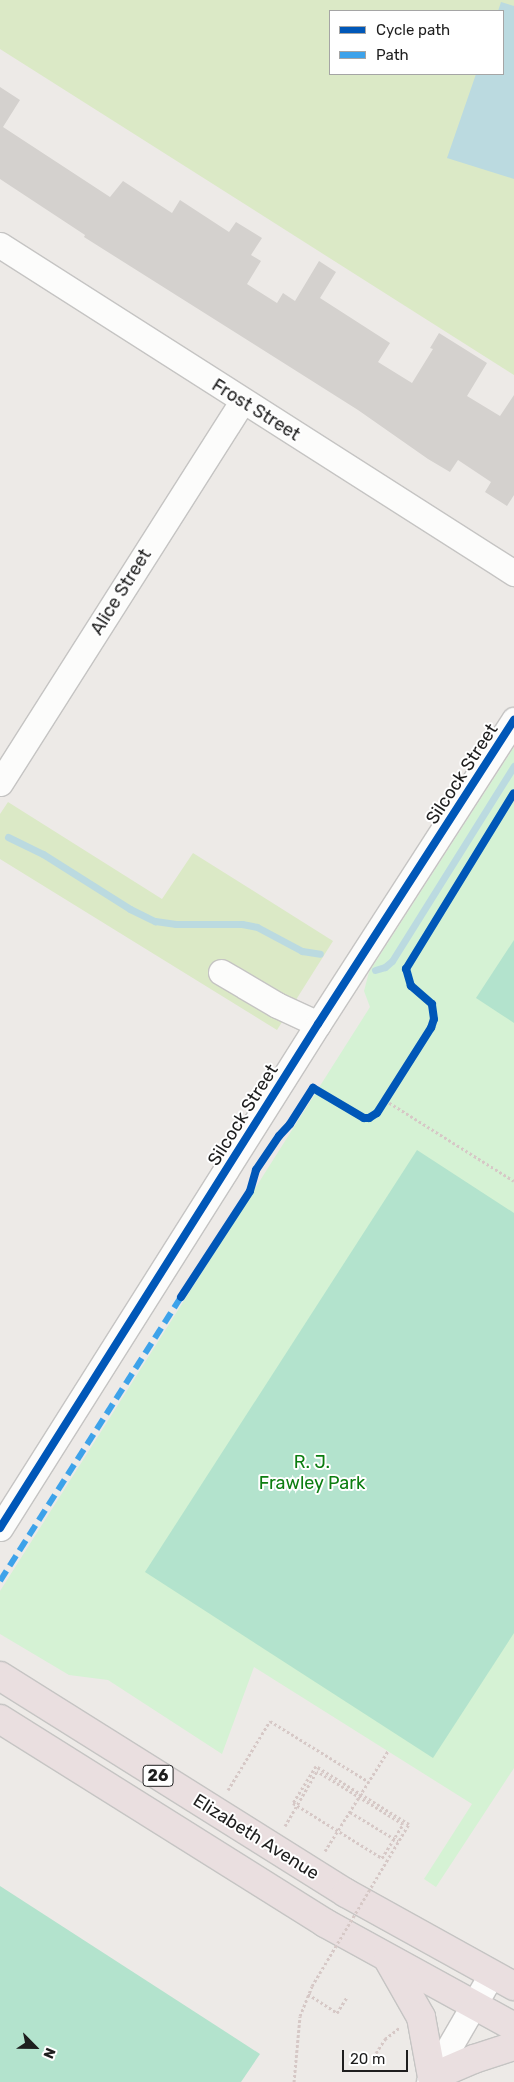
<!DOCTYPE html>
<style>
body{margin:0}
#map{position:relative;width:514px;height:2082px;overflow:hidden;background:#edeae7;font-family:Rubik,sans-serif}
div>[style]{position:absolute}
.grass>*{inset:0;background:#dbe9c6}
.park>*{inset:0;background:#d5f2d4}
.pitch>*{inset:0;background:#b3e3cd}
.water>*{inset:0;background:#bbdae0}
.stream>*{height:7px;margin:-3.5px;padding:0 3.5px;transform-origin:3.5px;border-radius:3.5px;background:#bbdae0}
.building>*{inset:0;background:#d4d1ce}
.path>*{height:3px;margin-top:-1.5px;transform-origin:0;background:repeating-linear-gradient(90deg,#d6c8c6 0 2.5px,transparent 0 5px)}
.roads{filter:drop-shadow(1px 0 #c5c4c3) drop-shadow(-1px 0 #c5c4c3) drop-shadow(0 1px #c5c4c3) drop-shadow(0 -1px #c5c4c3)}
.minor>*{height:25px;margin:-12.5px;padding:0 12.5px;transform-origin:12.5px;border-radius:12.5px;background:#fcfcfb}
.highway>*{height:28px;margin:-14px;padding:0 14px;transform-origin:14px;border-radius:14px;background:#eadfe0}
.path-bridge>*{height:3px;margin-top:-1.5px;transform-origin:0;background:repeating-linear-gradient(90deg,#d6c8c6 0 2.5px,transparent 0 5px)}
.quiet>*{height:6px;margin-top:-3px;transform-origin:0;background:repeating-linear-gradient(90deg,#3da2ea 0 12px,transparent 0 18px)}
.cycleway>*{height:8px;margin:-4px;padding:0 4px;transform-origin:4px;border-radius:4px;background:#0057b8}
span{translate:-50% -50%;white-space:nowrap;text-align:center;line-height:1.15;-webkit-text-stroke:4px #fff;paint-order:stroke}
.shield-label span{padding:1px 4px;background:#fff;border:1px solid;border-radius:4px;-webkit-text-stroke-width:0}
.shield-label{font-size:16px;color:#1e1e1e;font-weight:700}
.street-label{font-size:18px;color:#1e1e1e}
.park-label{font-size:18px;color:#0c7d11}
.legend{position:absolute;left:329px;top:10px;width:175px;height:65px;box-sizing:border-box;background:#fff;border:1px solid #a5a5a5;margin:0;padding:6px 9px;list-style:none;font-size:15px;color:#1e1e1e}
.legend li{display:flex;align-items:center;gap:10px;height:25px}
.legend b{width:25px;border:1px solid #a5a5a5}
.north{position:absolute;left:10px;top:2022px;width:50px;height:50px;-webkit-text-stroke:4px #fff;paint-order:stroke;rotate:113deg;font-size:14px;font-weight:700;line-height:20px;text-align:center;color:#1e1e1e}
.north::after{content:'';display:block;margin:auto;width:18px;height:22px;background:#1e1e1e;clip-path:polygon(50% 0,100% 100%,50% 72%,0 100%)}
.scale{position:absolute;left:342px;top:2050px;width:66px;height:22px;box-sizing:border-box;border:2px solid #1e1e1e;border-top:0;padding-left:6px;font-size:15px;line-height:18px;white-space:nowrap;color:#1e1e1e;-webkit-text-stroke:4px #fff;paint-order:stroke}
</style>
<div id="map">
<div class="grass">
<i style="clip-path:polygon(evenodd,0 0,514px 0,514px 375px,0 49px,0 0,330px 11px,503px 11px,503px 74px,330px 74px,330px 11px)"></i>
<i style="clip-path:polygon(8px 802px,162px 899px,193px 853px,333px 941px,277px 1030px,0 859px,0 814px)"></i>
</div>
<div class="park">
<i style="clip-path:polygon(514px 747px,514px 1768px,436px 1887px,424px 1879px,472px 1804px,254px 1667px,222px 1754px,108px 1680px,69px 1675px,0 1634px,0 1591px,370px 1007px,364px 991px,369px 972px)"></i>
</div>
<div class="pitch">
<i style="clip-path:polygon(514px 940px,514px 1023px,476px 998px)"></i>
<i style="clip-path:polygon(417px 1150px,514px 1213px,514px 1633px,433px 1758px,145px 1572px)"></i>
<i style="clip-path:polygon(0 1886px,260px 2054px,241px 2082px,0 2082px)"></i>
</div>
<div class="water">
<i style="clip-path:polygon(501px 2px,514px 6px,514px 179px,447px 158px,476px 74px,503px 74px,503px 11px,498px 11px)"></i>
</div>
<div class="stream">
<i style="left:8px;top:837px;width:39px;rotate:26deg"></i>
<i style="left:43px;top:854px;width:103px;rotate:32.3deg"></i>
<i style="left:130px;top:909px;width:28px;rotate:26deg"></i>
<i style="left:155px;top:921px;width:21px;rotate:8deg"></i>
<i style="left:176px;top:924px;width:66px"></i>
<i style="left:242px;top:924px;width:15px;rotate:11deg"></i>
<i style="left:257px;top:927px;width:51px;rotate:28.1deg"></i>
<i style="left:302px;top:951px;width:18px;rotate:9deg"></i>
<i style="left:375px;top:970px;width:10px;rotate:-17deg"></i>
<i style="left:385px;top:967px;width:9px;rotate:-41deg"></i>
<i style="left:392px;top:961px;width:230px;rotate:-58deg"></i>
</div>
<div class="building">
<i style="clip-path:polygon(0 87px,20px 100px,3px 127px,110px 197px,123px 181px,172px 213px,180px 200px,229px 232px,236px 222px,262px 238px,251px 255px,261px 261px,247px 284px,277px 303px,283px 293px,295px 301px,319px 261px,336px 272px,320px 298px,390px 343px,378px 362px,412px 383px,433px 349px,430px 348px,439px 333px,487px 363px,467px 396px,500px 416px,514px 395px,514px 495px,507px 506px,485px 492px,491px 482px,458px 460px,450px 472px,428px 459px,358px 410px,84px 237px,85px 235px,0 179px)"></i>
</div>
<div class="path">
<i style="left:385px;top:1100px;width:152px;rotate:32.1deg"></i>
<i style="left:228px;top:1790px;width:81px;rotate:-58.7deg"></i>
<i style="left:270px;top:1721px;width:116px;rotate:31.6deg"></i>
<i style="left:350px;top:1812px;width:56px;rotate:31.1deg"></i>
<i style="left:285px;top:1826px;width:64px;rotate:-59.8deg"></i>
<i style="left:325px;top:1851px;width:118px;rotate:-57.8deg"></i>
<i style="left:308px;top:1994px;width:35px;rotate:33deg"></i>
<i style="left:337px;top:2013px;width:19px;rotate:-58deg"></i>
<i style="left:376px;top:2053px;width:17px;rotate:-57deg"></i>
<i style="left:385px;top:2039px;width:18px;rotate:-38deg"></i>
<i style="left:294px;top:2082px;width:66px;rotate:-84.8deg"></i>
<i style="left:300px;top:2016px;width:32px;rotate:-68deg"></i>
</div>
<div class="roads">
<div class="minor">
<i style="left:0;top:245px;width:610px;rotate:32.54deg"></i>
<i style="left:0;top:783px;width:452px;rotate:-57.6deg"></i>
<i style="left:221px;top:972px;width:65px;rotate:30.5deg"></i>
<i style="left:277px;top:1005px;width:45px;rotate:24.9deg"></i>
<i style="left:0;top:1528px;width:596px;rotate:-57.75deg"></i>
<i style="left:318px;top:1024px;width:362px;rotate:-57.2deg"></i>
<i style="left:429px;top:2082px;width:124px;rotate:-59.9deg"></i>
</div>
<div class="highway">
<i style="left:0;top:1676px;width:408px;rotate:32.1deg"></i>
<i style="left:346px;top:1893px;width:192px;rotate:29deg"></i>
<i style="left:0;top:1719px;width:384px;rotate:32.1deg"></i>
<i style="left:325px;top:1923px;width:216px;rotate:28.8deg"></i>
<i style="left:388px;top:1959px;width:67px;rotate:60.4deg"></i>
<i style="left:421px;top:2017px;width:61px;rotate:79.6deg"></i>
<i style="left:432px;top:2077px;width:46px;rotate:-23.2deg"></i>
<i style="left:474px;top:2059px;width:42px;rotate:-18deg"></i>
</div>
</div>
<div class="path-bridge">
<i style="left:312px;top:1986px;width:189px;rotate:-59.1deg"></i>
<i style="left:409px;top:1824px;width:110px;rotate:-148.1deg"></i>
<i style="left:316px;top:1766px;width:44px;rotate:121.9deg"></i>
<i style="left:293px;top:1803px;width:105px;rotate:31.7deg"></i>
<i style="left:382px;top:1858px;width:40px;rotate:-58deg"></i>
<i style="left:403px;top:1824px;width:101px;rotate:-148.4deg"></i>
</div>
<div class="quiet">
<i style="left:0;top:1581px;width:337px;rotate:-57.5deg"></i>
</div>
<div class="cycleway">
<i style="left:181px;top:1297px;width:126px;rotate:-56.9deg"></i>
<i style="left:250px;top:1191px;width:22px;rotate:-74deg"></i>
<i style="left:256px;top:1170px;width:41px;rotate:-55.9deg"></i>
<i style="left:279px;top:1136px;width:16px;rotate:-47deg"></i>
<i style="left:290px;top:1124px;width:43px;rotate:-57.4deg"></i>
<i style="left:313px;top:1088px;width:59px;rotate:30.5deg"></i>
<i style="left:364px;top:1118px;width:5px"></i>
<i style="left:369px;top:1118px;width:9px;rotate:-32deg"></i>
<i style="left:377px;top:1113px;width:101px;rotate:-57.6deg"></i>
<i style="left:431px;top:1028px;width:9px;rotate:-72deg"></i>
<i style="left:434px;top:1019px;width:15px;rotate:-98deg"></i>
<i style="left:432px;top:1004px;width:28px;rotate:-139deg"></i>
<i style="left:411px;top:986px;width:18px;rotate:-106deg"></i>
<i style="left:406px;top:969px;width:206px;rotate:-58.5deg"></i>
<i style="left:0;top:1528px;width:596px;rotate:-57.75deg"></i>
<i style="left:318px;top:1024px;width:362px;rotate:-57.2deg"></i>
</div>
<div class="shield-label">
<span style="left:158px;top:1776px">26</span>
</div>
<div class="street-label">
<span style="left:256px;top:410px;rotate:32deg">Frost Street</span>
<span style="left:121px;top:592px;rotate:-58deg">Alice Street</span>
<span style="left:462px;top:774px;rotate:-57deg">Silcock Street</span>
<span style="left:243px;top:1115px;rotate:-58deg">Silcock Street</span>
<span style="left:256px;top:1837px;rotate:32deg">Elizabeth Avenue</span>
</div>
<div class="park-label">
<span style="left:312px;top:1473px">R. J.<br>Frawley Park</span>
</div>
<ul class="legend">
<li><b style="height:6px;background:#0057b8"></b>Cycle path</li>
<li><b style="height:6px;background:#3da2ea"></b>Path</li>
</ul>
<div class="north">N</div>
<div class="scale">20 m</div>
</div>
